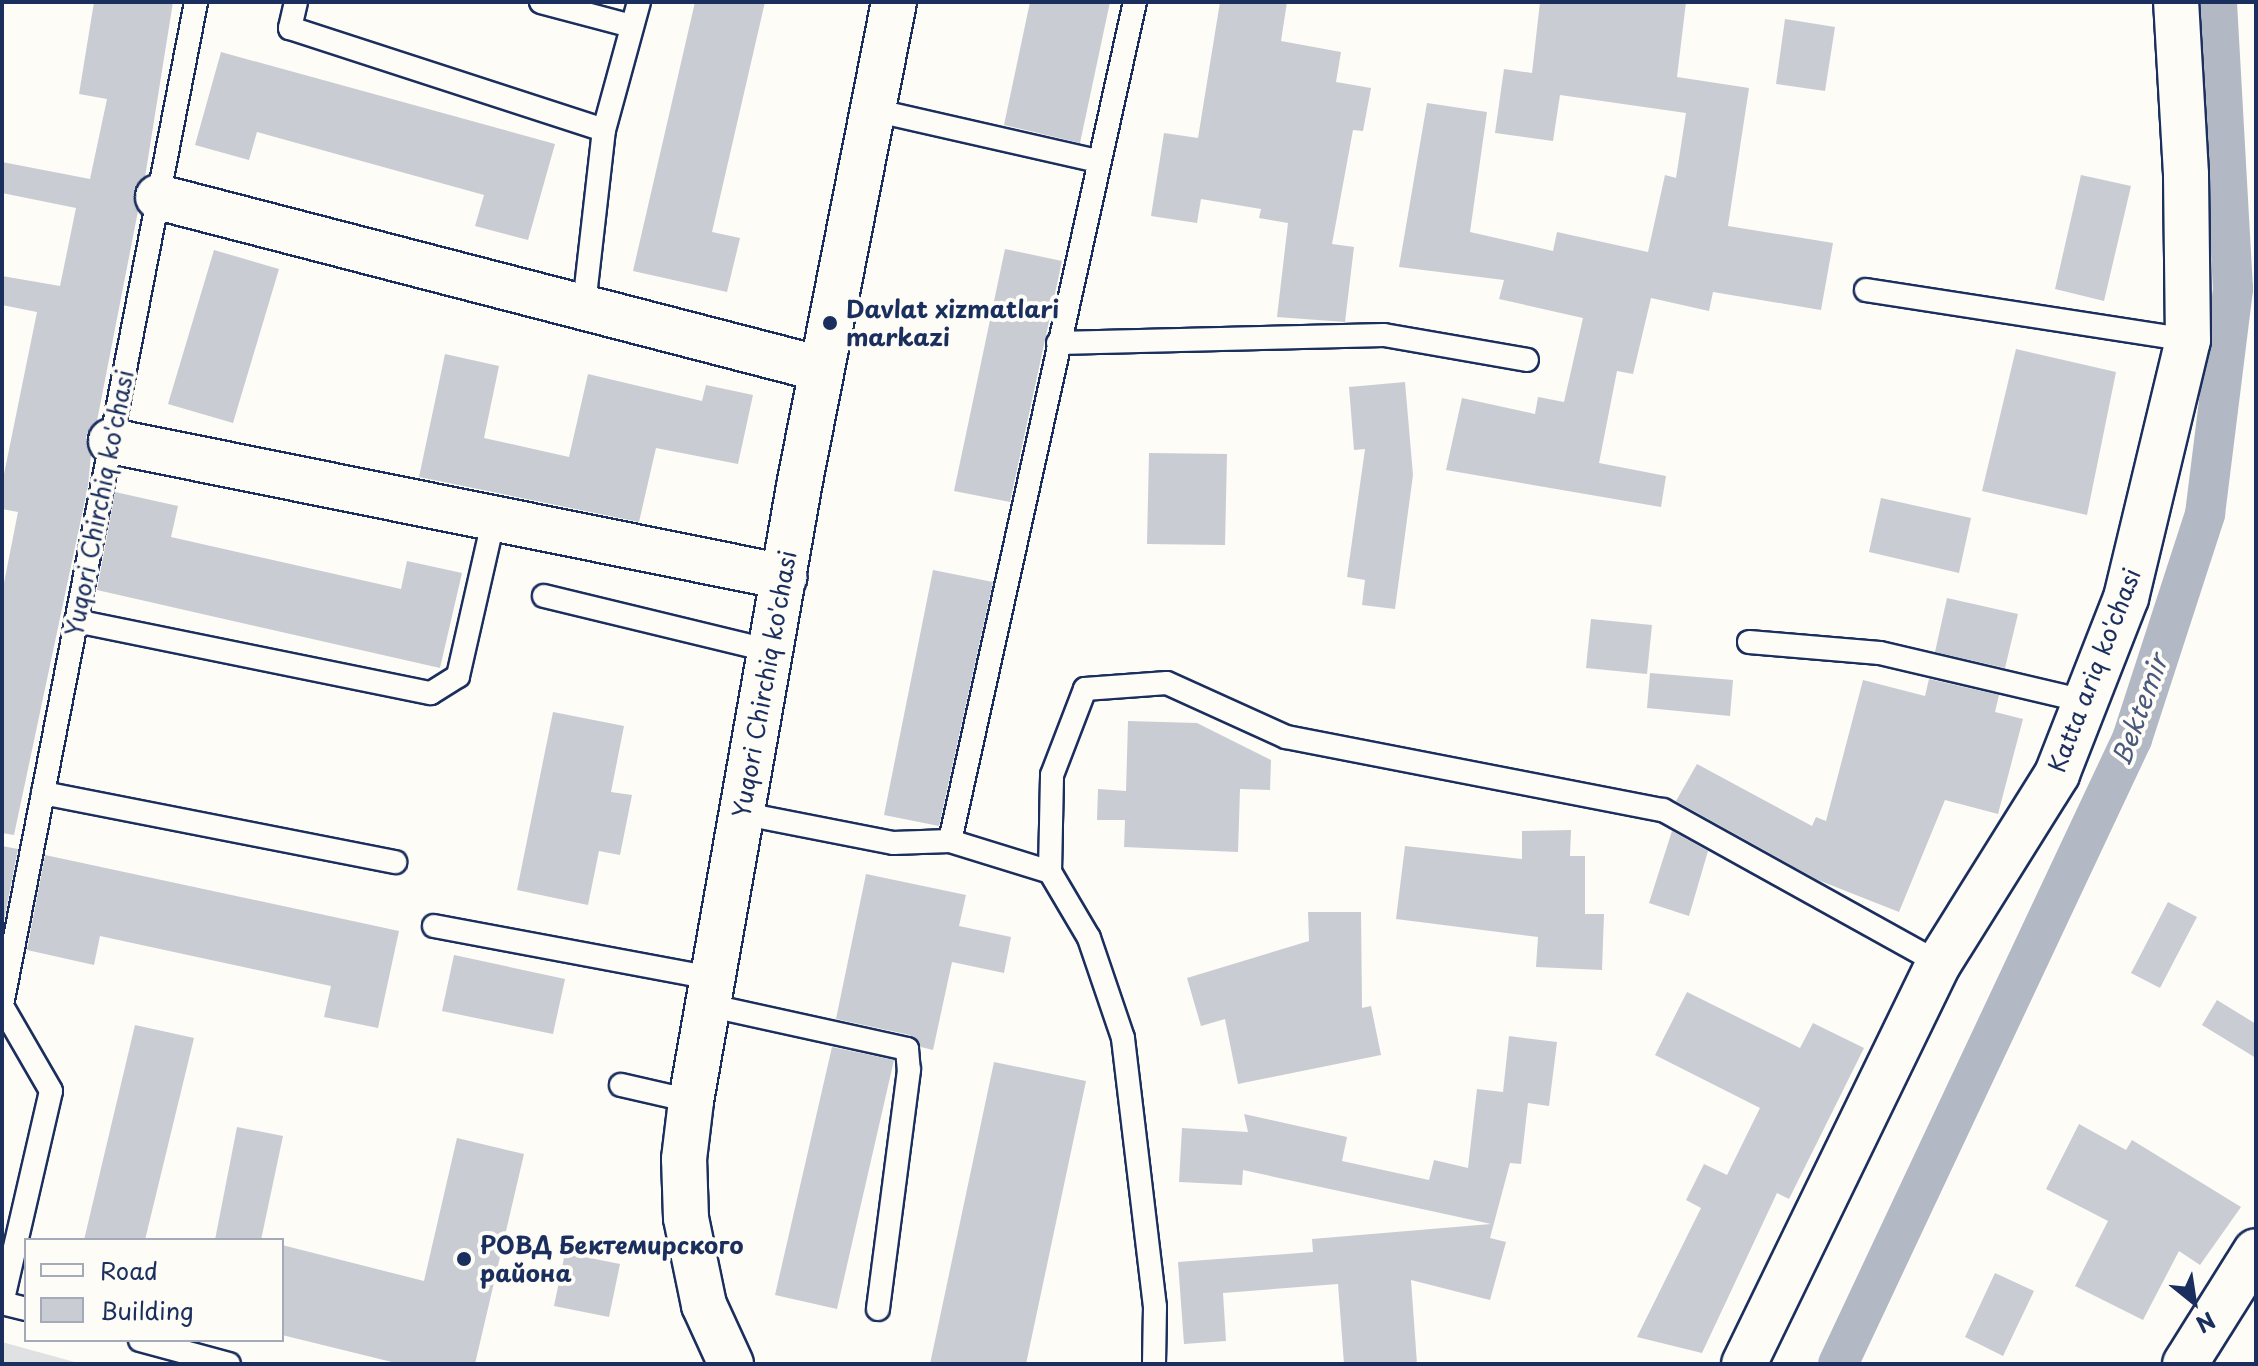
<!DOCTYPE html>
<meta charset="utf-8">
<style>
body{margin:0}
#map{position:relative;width:2258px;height:1366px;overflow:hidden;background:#fdfcf7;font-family:"Playpen Sans",sans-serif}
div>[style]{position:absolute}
.green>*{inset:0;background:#e0e1e3}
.canal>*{height:40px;margin:-20px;padding:0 20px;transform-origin:20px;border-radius:20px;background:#b3b8c5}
.building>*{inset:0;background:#c9ccd3}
.roads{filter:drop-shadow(2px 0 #1b2f5e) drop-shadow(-2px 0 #1b2f5e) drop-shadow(0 2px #1b2f5e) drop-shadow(0 -2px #1b2f5e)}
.service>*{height:22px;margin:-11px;padding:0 11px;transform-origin:11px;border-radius:11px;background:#fdfcf7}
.minor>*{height:44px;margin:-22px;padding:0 22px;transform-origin:22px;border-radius:22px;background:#fdfcf7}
.tertiary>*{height:44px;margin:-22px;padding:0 22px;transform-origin:22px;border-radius:22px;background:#fdfcf7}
.dots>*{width:22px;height:22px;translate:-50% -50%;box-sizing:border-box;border:4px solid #fdfcf7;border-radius:50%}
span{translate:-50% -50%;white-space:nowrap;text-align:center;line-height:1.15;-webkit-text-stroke:8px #fdfcf7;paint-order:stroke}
.poi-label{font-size:24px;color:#1b2f5e;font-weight:700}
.left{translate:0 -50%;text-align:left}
.street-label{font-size:24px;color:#1b2f5e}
.water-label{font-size:26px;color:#49587d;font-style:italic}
.frame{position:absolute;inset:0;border:4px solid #1b2f5e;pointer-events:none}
.legend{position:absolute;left:24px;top:1238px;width:260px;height:104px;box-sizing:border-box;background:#fdfcf7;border:2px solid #a3aaba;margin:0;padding:10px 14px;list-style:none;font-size:24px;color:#1b2f5e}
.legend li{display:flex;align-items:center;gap:16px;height:40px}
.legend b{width:40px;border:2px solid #a3aaba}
.north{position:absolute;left:2154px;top:1262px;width:80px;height:80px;-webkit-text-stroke:6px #fdfcf7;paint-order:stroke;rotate:150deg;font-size:22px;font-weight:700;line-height:32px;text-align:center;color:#1b2f5e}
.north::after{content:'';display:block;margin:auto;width:28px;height:36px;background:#1b2f5e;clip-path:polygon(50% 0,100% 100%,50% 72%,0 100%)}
</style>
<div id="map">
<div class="green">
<i style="clip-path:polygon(2px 1342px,82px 1364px,2px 1364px)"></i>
</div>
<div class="canal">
<i style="left:1838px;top:1364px;width:691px;rotate:-64.81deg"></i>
<i style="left:2132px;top:739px;width:237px;rotate:-72deg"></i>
<i style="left:2205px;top:514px;width:227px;rotate:-82.9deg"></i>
<i style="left:2233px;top:289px;width:287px;rotate:-93.2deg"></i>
</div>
<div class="building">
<i style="clip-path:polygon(94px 2px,173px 2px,145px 177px,134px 192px,138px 211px,97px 421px,86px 437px,91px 455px,88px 486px,14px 835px,2px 833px,2px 593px,18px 512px,2px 509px,2px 484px,37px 312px,2px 305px,2px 276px,60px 286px,76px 208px,2px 193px,2px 162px,90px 179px,107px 99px,79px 94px)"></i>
<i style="clip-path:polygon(695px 2px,765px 2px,712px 232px,740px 238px,727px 292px,633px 271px)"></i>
<i style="clip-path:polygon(1030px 2px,1110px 2px,1080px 143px,1004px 125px)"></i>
<i style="clip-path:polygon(1220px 2px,1287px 2px,1281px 41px,1341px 52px,1336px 82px,1371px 88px,1363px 131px,1353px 130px,1332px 244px,1354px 247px,1345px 322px,1277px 317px,1288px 223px,1259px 218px,1261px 209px,1201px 199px,1197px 223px,1151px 216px,1164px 133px,1198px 138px)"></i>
<i style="clip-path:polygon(1540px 2px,1686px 2px,1677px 77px,1749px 88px,1728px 226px,1833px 243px,1821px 310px,1713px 292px,1709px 311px,1651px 298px,1633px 374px,1617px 371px,1599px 463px,1666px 476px,1661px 507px,1446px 470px,1462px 398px,1535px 414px,1538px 397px,1564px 402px,1583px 318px,1499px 299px,1504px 280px,1399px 267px,1427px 103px,1487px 112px,1470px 232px,1553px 251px,1557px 232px,1648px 252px,1665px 175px,1676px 178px,1686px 113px,1560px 95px,1553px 141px,1495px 133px,1504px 69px,1532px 73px)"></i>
<i style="clip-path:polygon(1785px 19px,1835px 27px,1825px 91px,1776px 84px)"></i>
<i style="clip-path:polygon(221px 52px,555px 144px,528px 240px,475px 226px,484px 195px,257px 132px,249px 160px,195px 145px)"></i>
<i style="clip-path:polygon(2081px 175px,2131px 186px,2104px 301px,2055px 289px)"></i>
<i style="clip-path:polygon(1005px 249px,1062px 261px,1010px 502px,954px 491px)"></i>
<i style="clip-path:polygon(214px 250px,279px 269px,233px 423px,168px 404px)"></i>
<i style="clip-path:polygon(2016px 349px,2116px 372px,2087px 515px,1982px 491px)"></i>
<i style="clip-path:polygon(445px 354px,499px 366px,484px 438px,569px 457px,588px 374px,702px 401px,706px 385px,753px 395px,738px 464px,656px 448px,639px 522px,419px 477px)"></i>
<i style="clip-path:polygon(1405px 382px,1413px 475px,1395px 609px,1362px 605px,1365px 580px,1347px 577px,1365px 449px,1354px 450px,1349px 387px)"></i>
<i style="clip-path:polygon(1149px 453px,1227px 454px,1225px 545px,1147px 544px)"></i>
<i style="clip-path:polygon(115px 492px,178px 506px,171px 537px,401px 589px,407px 561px,462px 573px,440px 668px,97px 590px)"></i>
<i style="clip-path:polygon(1881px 498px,1971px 518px,1959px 573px,1869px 552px)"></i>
<i style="clip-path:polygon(933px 570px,993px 582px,939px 826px,884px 815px)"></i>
<i style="clip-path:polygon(1947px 598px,2018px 614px,2005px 668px,1935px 652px)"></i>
<i style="clip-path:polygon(1591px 619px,1652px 625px,1647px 674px,1586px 668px)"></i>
<i style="clip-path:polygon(1650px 673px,1733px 680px,1730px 716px,1647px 708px)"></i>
<i style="clip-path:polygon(1929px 679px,1999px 695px,1995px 712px,2023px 719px,1998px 814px,1945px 800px,1899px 912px,1818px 880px,1676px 801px,1697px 764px,1812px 826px,1816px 817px,1826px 821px,1863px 680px,1925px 696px)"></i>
<i style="clip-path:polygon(553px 712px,624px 726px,611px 792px,632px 795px,620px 855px,599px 851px,588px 905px,517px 890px)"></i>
<i style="clip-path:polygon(1128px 721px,1197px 723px,1271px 760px,1270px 790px,1240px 789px,1238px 852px,1124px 847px,1125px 820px,1097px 820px,1098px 789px,1126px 791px)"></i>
<i style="clip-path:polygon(1571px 830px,1570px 856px,1585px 856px,1585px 914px,1604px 914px,1602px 970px,1536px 967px,1538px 937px,1396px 919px,1405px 846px,1522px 859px,1522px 831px)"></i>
<i style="clip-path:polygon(1672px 831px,1708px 851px,1689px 916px,1649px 903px)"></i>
<i style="clip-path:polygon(2px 846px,18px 849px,2px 931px)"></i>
<i style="clip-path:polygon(45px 855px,399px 931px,378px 1028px,324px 1017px,331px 986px,100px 936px,94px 965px,27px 950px)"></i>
<i style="clip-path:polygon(866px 874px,966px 895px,959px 926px,1011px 937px,1004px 973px,952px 962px,933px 1050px,921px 1047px,910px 1035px,836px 1019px)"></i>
<i style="clip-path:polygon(2168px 902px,2197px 917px,2160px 988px,2131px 973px)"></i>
<i style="clip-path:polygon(1308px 912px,1361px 912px,1362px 1008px,1371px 1006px,1381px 1055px,1238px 1084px,1225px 1019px,1201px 1026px,1187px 978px,1309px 941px)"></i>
<i style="clip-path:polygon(454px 955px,565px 979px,553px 1034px,442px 1011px)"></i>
<i style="clip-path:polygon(1687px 992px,1800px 1048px,1813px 1023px,1864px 1048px,1789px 1199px,1777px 1193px,1702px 1353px,1637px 1337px,1701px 1208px,1686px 1200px,1704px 1164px,1727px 1175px,1760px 1108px,1655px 1055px)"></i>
<i style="clip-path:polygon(2217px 1000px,2256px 1024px,2256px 1058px,2202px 1025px)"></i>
<i style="clip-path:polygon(135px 1025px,194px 1038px,145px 1240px,84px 1240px)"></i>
<i style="clip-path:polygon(1509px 1036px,1557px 1042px,1549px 1106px,1528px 1103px,1521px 1164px,1510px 1163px,1490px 1238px,1506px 1242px,1490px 1300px,1411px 1280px,1417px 1364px,1344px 1364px,1338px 1284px,1223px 1293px,1226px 1341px,1184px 1344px,1178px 1262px,1313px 1252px,1312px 1239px,1491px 1224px,1243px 1170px,1242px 1185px,1179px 1182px,1182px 1128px,1248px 1132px,1244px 1114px,1347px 1137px,1342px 1161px,1429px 1180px,1434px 1160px,1468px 1168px,1477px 1089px,1503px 1092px)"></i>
<i style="clip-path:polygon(832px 1047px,894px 1060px,837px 1309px,775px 1295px)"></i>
<i style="clip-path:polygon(994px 1062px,1086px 1081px,1026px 1364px,930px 1364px)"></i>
<i style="clip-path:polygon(2079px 1124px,2126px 1150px,2132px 1140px,2241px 1207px,2200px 1265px,2179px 1251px,2143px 1320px,2075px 1286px,2108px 1221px,2046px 1189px)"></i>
<i style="clip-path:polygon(237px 1127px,283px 1136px,261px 1240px,215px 1240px)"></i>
<i style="clip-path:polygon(457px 1138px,524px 1154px,475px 1364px,400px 1364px,282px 1335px,282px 1245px,424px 1281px)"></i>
<i style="clip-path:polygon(565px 1253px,620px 1264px,609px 1317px,554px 1306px)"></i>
<i style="clip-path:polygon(1995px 1273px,2034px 1291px,2003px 1356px,1965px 1337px)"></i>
</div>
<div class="roads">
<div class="service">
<i style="left:296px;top:2px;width:27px;rotate:103deg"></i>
<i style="left:290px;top:28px;width:330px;rotate:18deg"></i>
<i style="left:541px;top:2px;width:93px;rotate:14.9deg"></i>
<i style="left:873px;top:110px;width:231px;rotate:12.8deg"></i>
<i style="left:1866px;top:290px;width:326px;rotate:8.8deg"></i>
<i style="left:584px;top:305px;width:176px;rotate:-83.5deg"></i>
<i style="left:604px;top:130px;width:133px;rotate:-74.7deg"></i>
<i style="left:1058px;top:343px;width:326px;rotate:-1.4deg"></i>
<i style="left:1384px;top:335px;width:145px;rotate:9.9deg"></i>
<i style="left:544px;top:596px;width:234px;rotate:13.6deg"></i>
<i style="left:76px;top:621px;width:362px;rotate:11.5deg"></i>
<i style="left:431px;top:693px;width:32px;rotate:-32deg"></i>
<i style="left:458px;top:676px;width:162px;rotate:-77.2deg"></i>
<i style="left:1749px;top:642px;width:131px;rotate:4.8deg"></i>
<i style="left:1880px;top:653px;width:211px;rotate:13.2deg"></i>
<i style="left:43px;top:793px;width:359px;rotate:11.1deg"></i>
<i style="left:740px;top:813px;width:156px;rotate:11.1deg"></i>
<i style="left:893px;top:843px;width:57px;rotate:-2deg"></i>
<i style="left:950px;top:841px;width:105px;rotate:17.2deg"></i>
<i style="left:950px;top:841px;width:859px;rotate:-77.57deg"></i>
<i style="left:434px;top:926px;width:283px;rotate:10.6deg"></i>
<i style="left:2px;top:1005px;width:1022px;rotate:-79.05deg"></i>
<i style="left:707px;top:1005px;width:205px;rotate:12.4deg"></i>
<i style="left:907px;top:1049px;width:21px;rotate:85deg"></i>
<i style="left:909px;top:1070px;width:241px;rotate:97.4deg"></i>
<i style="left:2px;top:1006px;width:98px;rotate:60deg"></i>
<i style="left:51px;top:1091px;width:218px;rotate:103deg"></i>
<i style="left:621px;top:1085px;width:72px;rotate:12.9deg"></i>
<i style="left:2px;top:1303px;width:25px;rotate:14deg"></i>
<i style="left:140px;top:1340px;width:92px;rotate:15.1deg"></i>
<i style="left:1154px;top:1364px;width:57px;rotate:-89deg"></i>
<i style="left:1155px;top:1307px;width:271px;rotate:-96.8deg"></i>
<i style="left:1123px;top:1038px;width:106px;rotate:-108.8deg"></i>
<i style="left:1089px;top:938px;width:77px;rotate:-120.6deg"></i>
<i style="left:1050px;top:872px;width:97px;rotate:-88.8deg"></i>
<i style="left:1052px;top:775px;width:92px;rotate:-69deg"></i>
<i style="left:1085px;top:689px;width:82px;rotate:-4.2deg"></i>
<i style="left:1167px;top:683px;width:131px;rotate:24.4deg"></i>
<i style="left:1286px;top:737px;width:384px;rotate:11deg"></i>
<i style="left:1663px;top:810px;width:316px;rotate:29deg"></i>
</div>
<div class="minor">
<i style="left:158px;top:197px;width:685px;rotate:14.54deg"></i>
<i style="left:111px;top:441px;width:687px;rotate:11.42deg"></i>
<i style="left:1744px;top:1364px;width:446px;rotate:-64.1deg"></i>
<i style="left:1939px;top:963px;width:223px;rotate:-58deg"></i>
<i style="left:2057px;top:774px;width:189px;rotate:-68.6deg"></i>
<i style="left:2126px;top:598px;width:265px;rotate:-76.5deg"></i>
<i style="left:2188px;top:340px;width:166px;rotate:-90.7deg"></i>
<i style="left:2186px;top:174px;width:172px;rotate:-93.3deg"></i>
<i style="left:2185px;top:1364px;width:133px;rotate:-57.9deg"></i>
</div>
<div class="tertiary">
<i style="left:731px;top:1364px;width:65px;rotate:-114.6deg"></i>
<i style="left:704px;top:1305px;width:89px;rotate:-101.7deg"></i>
<i style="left:686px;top:1218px;width:59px;rotate:-91.9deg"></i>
<i style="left:684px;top:1159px;width:58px;rotate:-83.1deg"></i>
<i style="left:691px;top:1101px;width:630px;rotate:-80.03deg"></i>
<i style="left:800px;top:481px;width:488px;rotate:-78.9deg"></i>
</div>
</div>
<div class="dots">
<i style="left:830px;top:323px;background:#1b2f5e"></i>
<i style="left:464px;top:1259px;background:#1b2f5e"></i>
</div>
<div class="poi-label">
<span class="left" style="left:846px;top:323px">Davlat xizmatlari<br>markazi</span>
<span class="left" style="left:480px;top:1259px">РОВД Бектемирского<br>района</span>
</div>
<div class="street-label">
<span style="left:99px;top:503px;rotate:-79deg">Yuqori Chirchiq ko'chasi</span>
<span style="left:2094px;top:670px;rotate:-69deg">Katta ariq ko'chasi</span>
<span style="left:764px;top:684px;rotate:-80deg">Yuqori Chirchiq ko'chasi</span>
</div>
<div class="water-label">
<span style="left:2139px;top:710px;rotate:-70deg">Bektemir</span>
</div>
<div class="frame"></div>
<ul class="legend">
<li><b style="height:10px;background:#fdfcf7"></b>Road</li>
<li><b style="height:22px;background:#c9ccd3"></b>Building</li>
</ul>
<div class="north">N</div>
</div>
